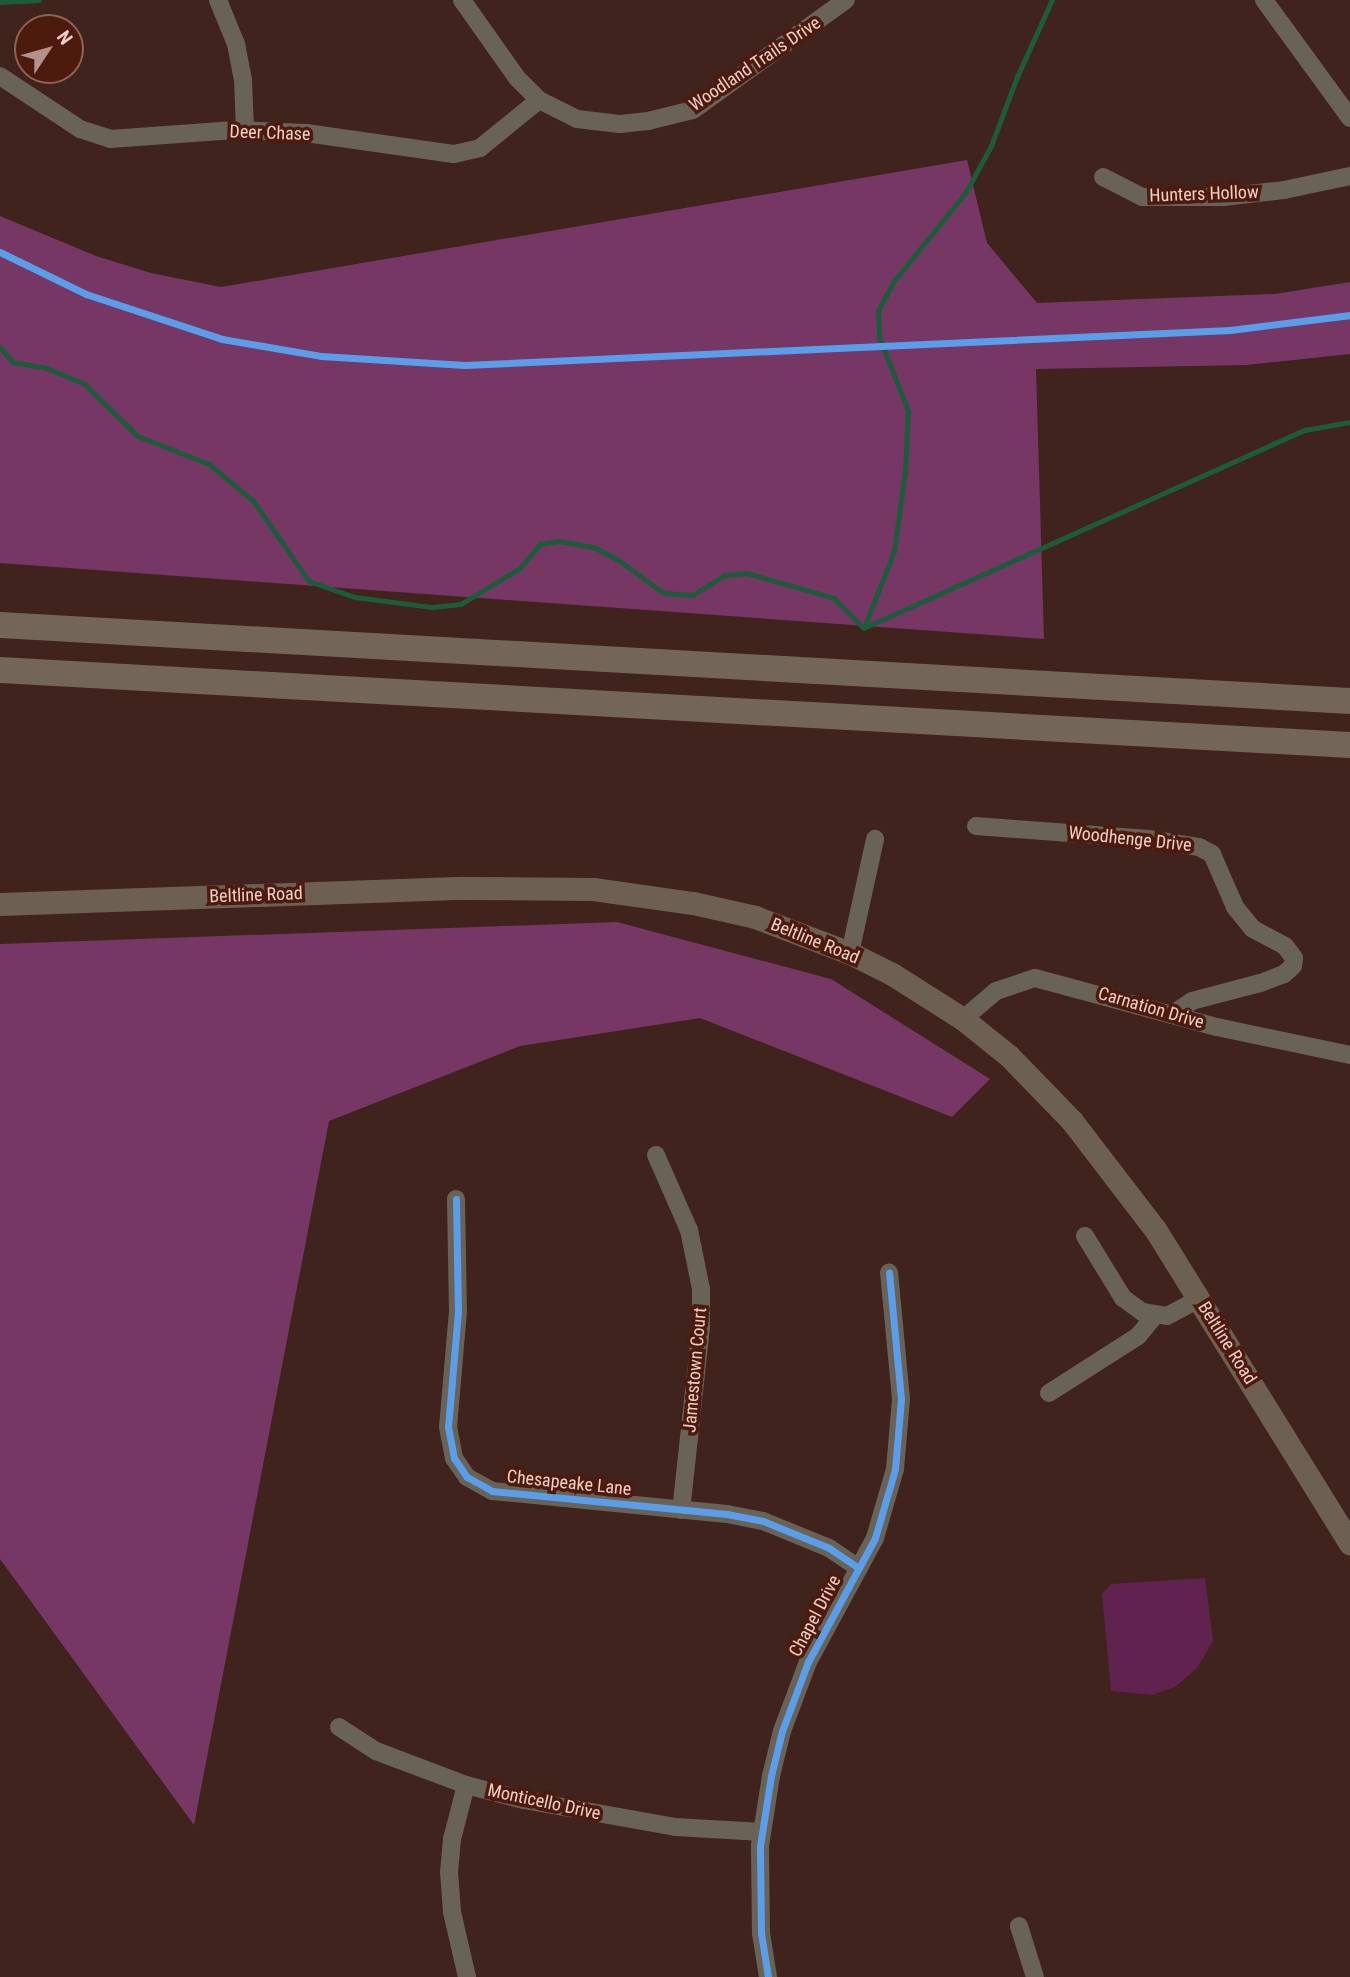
<!DOCTYPE html>
<style>
body{margin:0}
#map{position:relative;width:1350px;height:1977px;overflow:hidden;background:#3f231c;font-family:"Roboto Condensed",sans-serif}
div>[style]{position:absolute}
.green>*{inset:0;background:#602350}
.forest>*{inset:0;background:#763765}
.stream>*{height:4.5px;margin:-2.25px;padding:0 2.25px;transform-origin:2.25px;border-radius:2.25px;background:#1d5c3a}
.minor>*{height:18px;margin:-9px;padding:0 9px;transform-origin:9px;border-radius:9px;background:#696256}
.major>*{height:23px;margin:-11.5px;padding:0 11.5px;transform-origin:11.5px;border-radius:11.5px;background:#6d5f52}
.highway>*{height:26px;margin:-13px;padding:0 13px;transform-origin:13px;border-radius:13px;background:#736557}
.cycleway>*{height:7px;margin:-3.5px;padding:0 3.5px;transform-origin:3.5px;border-radius:3.5px;background:#5a9eea}
span{translate:-50% -50%;white-space:nowrap;text-align:center;line-height:1.15;-webkit-text-stroke:7px #4d1b0e;paint-order:stroke}
.street-label{font-size:18px;color:#f0cec5}
.north{position:absolute;left:14px;top:14px;width:70px;height:70px;box-sizing:border-box;background:#4d1b0e;border:2px solid #8e6357;border-radius:50%;rotate:54deg;font-size:19px;font-weight:700;line-height:28px;text-align:center;color:#f0cec5}
.north::after{content:'';display:block;margin:auto;width:24px;height:32px;background:#b2928a;clip-path:polygon(50% 0,100% 100%,50% 72%,0 100%)}
</style>
<div id="map">
<div class="green">
<i style="clip-path:polygon(1205px 1578px,1213px 1641px,1197px 1668px,1175px 1687px,1152px 1695px,1111px 1691px,1102px 1594px,1111px 1584px)"></i>
</div>
<div class="forest">
<i style="clip-path:polygon(967px 160px,987px 243px,1037px 303px,1275px 294px,1350px 282px,1350px 354px,1246px 365px,1036px 369px,1044px 639px,0 563px,0 216px,96px 256px,151px 273px,221px 287px)"></i>
<i style="clip-path:polygon(617px 922px,831px 979px,990px 1079px,952px 1117px,700px 1018px,520px 1046px,329px 1121px,194px 1825px,0 1559px,0 944px)"></i>
</div>
<div class="stream">
<i style="left:0;top:2px;width:39px;rotate:-3deg"></i>
<i style="left:0;top:347px;width:20px;rotate:49deg"></i>
<i style="left:13px;top:362px;width:35px;rotate:10deg"></i>
<i style="left:47px;top:368px;width:41px;rotate:22.8deg"></i>
<i style="left:85px;top:384px;width:74px;rotate:44.5deg"></i>
<i style="left:138px;top:436px;width:76px;rotate:21.5deg"></i>
<i style="left:209px;top:464px;width:57px;rotate:39.3deg"></i>
<i style="left:253px;top:500px;width:98px;rotate:55.3deg"></i>
<i style="left:309px;top:581px;width:49px;rotate:19.2deg"></i>
<i style="left:355px;top:597px;width:78px;rotate:7.4deg"></i>
<i style="left:432px;top:607px;width:29px;rotate:-6deg"></i>
<i style="left:461px;top:604px;width:69px;rotate:-31.4deg"></i>
<i style="left:520px;top:568px;width:31px;rotate:-50deg"></i>
<i style="left:540px;top:544px;width:19px;rotate:-9deg"></i>
<i style="left:559px;top:541px;width:36px;rotate:10deg"></i>
<i style="left:594px;top:547px;width:30px;rotate:28deg"></i>
<i style="left:620px;top:561px;width:54px;rotate:36deg"></i>
<i style="left:664px;top:593px;width:29px;rotate:4deg"></i>
<i style="left:693px;top:595px;width:38px;rotate:-32deg"></i>
<i style="left:725px;top:575px;width:22px;rotate:-5deg"></i>
<i style="left:747px;top:573px;width:91px;rotate:16deg"></i>
<i style="left:834px;top:598px;width:42px;rotate:45deg"></i>
<i style="left:866px;top:627px;width:481px;rotate:-24.2deg"></i>
<i style="left:1305px;top:430px;width:46px;rotate:-10.1deg"></i>
<i style="left:864px;top:628px;width:83px;rotate:-68.7deg"></i>
<i style="left:894px;top:551px;width:80px;rotate:-82.1deg"></i>
<i style="left:905px;top:472px;width:61px;rotate:-87.2deg"></i>
<i style="left:908px;top:411px;width:79px;rotate:-111.4deg"></i>
<i style="left:879px;top:337px;width:26px;rotate:-92deg"></i>
<i style="left:878px;top:311px;width:34px;rotate:-62deg"></i>
<i style="left:894px;top:281px;width:114px;rotate:-51deg"></i>
<i style="left:966px;top:192px;width:52px;rotate:-61.5deg"></i>
<i style="left:991px;top:146px;width:74px;rotate:-69.4deg"></i>
<i style="left:1017px;top:77px;width:85px;rotate:-65.6deg"></i>
</div>
<div class="minor">
<i style="left:218px;top:0;width:48px;rotate:67.8deg"></i>
<i style="left:236px;top:44px;width:37px;rotate:79deg"></i>
<i style="left:243px;top:80px;width:50px;rotate:87.7deg"></i>
<i style="left:462px;top:0;width:95px;rotate:54.8deg"></i>
<i style="left:517px;top:78px;width:31px;rotate:45deg"></i>
<i style="left:539px;top:100px;width:42px;rotate:26.6deg"></i>
<i style="left:577px;top:119px;width:43px;rotate:6.6deg"></i>
<i style="left:620px;top:124px;width:28px;rotate:-6deg"></i>
<i style="left:648px;top:121px;width:46px;rotate:-13.7deg"></i>
<i style="left:693px;top:110px;width:188px;rotate:-35.7deg"></i>
<i style="left:1264px;top:0;width:146px;rotate:53.9deg"></i>
<i style="left:0;top:76px;width:96px;rotate:33.5deg"></i>
<i style="left:80px;top:129px;width:32px;rotate:18deg"></i>
<i style="left:110px;top:139px;width:125px;rotate:-4.1deg"></i>
<i style="left:235px;top:130px;width:71px;rotate:2.4deg"></i>
<i style="left:306px;top:133px;width:149px;rotate:8.1deg"></i>
<i style="left:454px;top:154px;width:27px;rotate:-13deg"></i>
<i style="left:480px;top:148px;width:76px;rotate:-39.1deg"></i>
<i style="left:1103px;top:177px;width:44px;rotate:27.1deg"></i>
<i style="left:1142px;top:197px;width:81px"></i>
<i style="left:1223px;top:197px;width:61px;rotate:-6.5deg"></i>
<i style="left:1284px;top:190px;width:67px;rotate:-12deg"></i>
<i style="left:976px;top:826px;width:173px;rotate:4.3deg"></i>
<i style="left:1149px;top:839px;width:51px;rotate:9.1deg"></i>
<i style="left:1199px;top:847px;width:15px;rotate:28deg"></i>
<i style="left:1212px;top:854px;width:58px;rotate:66.5deg"></i>
<i style="left:1235px;top:907px;width:28px;rotate:51deg"></i>
<i style="left:1253px;top:929px;width:36px;rotate:28deg"></i>
<i style="left:1285px;top:946px;width:15px;rotate:53deg"></i>
<i style="left:1294px;top:958px;width:8px;rotate:97deg"></i>
<i style="left:1293px;top:966px;width:12px;rotate:138deg"></i>
<i style="left:1284px;top:974px;width:26px;rotate:159deg"></i>
<i style="left:1260px;top:983px;width:70px;rotate:165.2deg"></i>
<i style="left:1192px;top:1001px;width:25px;rotate:146deg"></i>
<i style="left:850px;top:953px;width:117px;rotate:-77.6deg"></i>
<i style="left:963px;top:1019px;width:43px;rotate:-40.3deg"></i>
<i style="left:996px;top:991px;width:41px;rotate:-18.4deg"></i>
<i style="left:1035px;top:978px;width:188px;rotate:15.1deg"></i>
<i style="left:1217px;top:1027px;width:136px;rotate:11.9deg"></i>
<i style="left:656px;top:1155px;width:82px;rotate:66.3deg"></i>
<i style="left:689px;top:1230px;width:60px;rotate:78.5deg"></i>
<i style="left:701px;top:1289px;width:38px;rotate:90deg"></i>
<i style="left:701px;top:1327px;width:184px;rotate:96.2deg"></i>
<i style="left:456px;top:1199px;width:112px;rotate:89deg"></i>
<i style="left:458px;top:1311px;width:116px;rotate:94.9deg"></i>
<i style="left:448px;top:1427px;width:32px;rotate:79deg"></i>
<i style="left:454px;top:1458px;width:23px;rotate:56deg"></i>
<i style="left:467px;top:1477px;width:29px;rotate:29deg"></i>
<i style="left:492px;top:1491px;width:236px;rotate:5.6deg"></i>
<i style="left:727px;top:1514px;width:37px;rotate:11deg"></i>
<i style="left:763px;top:1521px;width:71px;rotate:22.2deg"></i>
<i style="left:829px;top:1548px;width:36px;rotate:34deg"></i>
<i style="left:1085px;top:1236px;width:73px;rotate:58.5deg"></i>
<i style="left:1123px;top:1298px;width:24px;rotate:36deg"></i>
<i style="left:1142px;top:1312px;width:25px;rotate:9deg"></i>
<i style="left:1167px;top:1316px;width:36px;rotate:-28deg"></i>
<i style="left:1049px;top:1393px;width:106px;rotate:-32.6deg"></i>
<i style="left:1138px;top:1336px;width:26px;rotate:-50deg"></i>
<i style="left:339px;top:1727px;width:44px;rotate:33deg"></i>
<i style="left:376px;top:1751px;width:96px;rotate:20.7deg"></i>
<i style="left:466px;top:1785px;width:60px;rotate:14.5deg"></i>
<i style="left:524px;top:1800px;width:154px;rotate:10.1deg"></i>
<i style="left:676px;top:1827px;width:86px;rotate:3.3deg"></i>
<i style="left:466px;top:1785px;width:56px;rotate:104.5deg"></i>
<i style="left:452px;top:1839px;width:33px;rotate:95deg"></i>
<i style="left:449px;top:1872px;width:40px;rotate:85.7deg"></i>
<i style="left:452px;top:1912px;width:67px;rotate:77deg"></i>
<i style="left:1019px;top:1926px;width:53px;rotate:72.6deg"></i>
<i style="left:768px;top:1977px;width:45px;rotate:-99deg"></i>
<i style="left:761px;top:1933px;width:87px;rotate:-90.7deg"></i>
<i style="left:760px;top:1846px;width:71px;rotate:-81.1deg"></i>
<i style="left:771px;top:1776px;width:46px;rotate:-76.3deg"></i>
<i style="left:782px;top:1731px;width:74px;rotate:-69.4deg"></i>
<i style="left:808px;top:1662px;width:141px;rotate:-61.6deg"></i>
<i style="left:875px;top:1538px;width:72px;rotate:-73.8deg"></i>
<i style="left:895px;top:1469px;width:70px;rotate:-85.1deg"></i>
<i style="left:901px;top:1399px;width:127px;rotate:-95.4deg"></i>
</div>
<div class="major">
<i style="left:0;top:904px;width:463px;rotate:-2deg"></i>
<i style="left:463px;top:888px;width:130px;rotate:0.4deg"></i>
<i style="left:593px;top:889px;width:101px;rotate:8deg"></i>
<i style="left:693px;top:903px;width:64px;rotate:12.7deg"></i>
<i style="left:755px;top:917px;width:102px;rotate:20.8deg"></i>
<i style="left:850px;top:953px;width:47px;rotate:26.6deg"></i>
<i style="left:892px;top:974px;width:84px;rotate:32.4deg"></i>
<i style="left:963px;top:1019px;width:59px;rotate:38.8deg"></i>
<i style="left:1009px;top:1056px;width:91px;rotate:45.9deg"></i>
<i style="left:1072px;top:1121px;width:136px;rotate:52.5deg"></i>
<i style="left:1155px;top:1229px;width:370px;rotate:58.2deg"></i>
</div>
<div class="highway">
<i style="left:0;top:625px;width:1352px;rotate:3.22deg"></i>
<i style="left:0;top:670px;width:1352px;rotate:3.18deg"></i>
</div>
<div class="cycleway">
<i style="left:0;top:252px;width:96px;rotate:26deg"></i>
<i style="left:86px;top:294px;width:143px;rotate:18.3deg"></i>
<i style="left:222px;top:339px;width:100px;rotate:9.7deg"></i>
<i style="left:321px;top:356px;width:144px;rotate:3.6deg"></i>
<i style="left:465px;top:365px;width:766px;rotate:-2.62deg"></i>
<i style="left:1230px;top:330px;width:121px;rotate:-7.1deg"></i>
<i style="left:456px;top:1199px;width:112px;rotate:89deg"></i>
<i style="left:458px;top:1311px;width:116px;rotate:94.9deg"></i>
<i style="left:448px;top:1427px;width:32px;rotate:79deg"></i>
<i style="left:454px;top:1458px;width:23px;rotate:56deg"></i>
<i style="left:467px;top:1477px;width:29px;rotate:29deg"></i>
<i style="left:492px;top:1491px;width:236px;rotate:5.6deg"></i>
<i style="left:727px;top:1514px;width:37px;rotate:11deg"></i>
<i style="left:763px;top:1521px;width:71px;rotate:22.2deg"></i>
<i style="left:829px;top:1548px;width:36px;rotate:34deg"></i>
<i style="left:768px;top:1977px;width:45px;rotate:-99deg"></i>
<i style="left:761px;top:1933px;width:87px;rotate:-90.7deg"></i>
<i style="left:760px;top:1846px;width:71px;rotate:-81.1deg"></i>
<i style="left:771px;top:1776px;width:46px;rotate:-76.3deg"></i>
<i style="left:782px;top:1731px;width:74px;rotate:-69.4deg"></i>
<i style="left:808px;top:1662px;width:141px;rotate:-61.6deg"></i>
<i style="left:875px;top:1538px;width:72px;rotate:-73.8deg"></i>
<i style="left:895px;top:1469px;width:70px;rotate:-85.1deg"></i>
<i style="left:901px;top:1399px;width:127px;rotate:-95.4deg"></i>
</div>
<div class="street-label">
<span style="left:755px;top:64px;rotate:-34deg">Woodland Trails Drive</span>
<span style="left:270px;top:133px;rotate:2deg">Deer Chase</span>
<span style="left:1204px;top:194px;rotate:-2deg">Hunters Hollow</span>
<span style="left:1130px;top:839px;rotate:6deg">Woodhenge Drive</span>
<span style="left:256px;top:895px;rotate:-2deg">Beltline Road</span>
<span style="left:815px;top:941px;rotate:22deg">Beltline Road</span>
<span style="left:1151px;top:1008px;rotate:16deg">Carnation Drive</span>
<span style="left:1227px;top:1343px;rotate:58deg">Beltline Road</span>
<span style="left:695px;top:1370px;rotate:-85deg">Jamestown Court</span>
<span style="left:569px;top:1483px;rotate:6deg">Chesapeake Lane</span>
<span style="left:815px;top:1616px;rotate:-62deg">Chapel Drive</span>
<span style="left:544px;top:1802px;rotate:12deg">Monticello Drive</span>
</div>
<div class="north">N</div>
</div>
